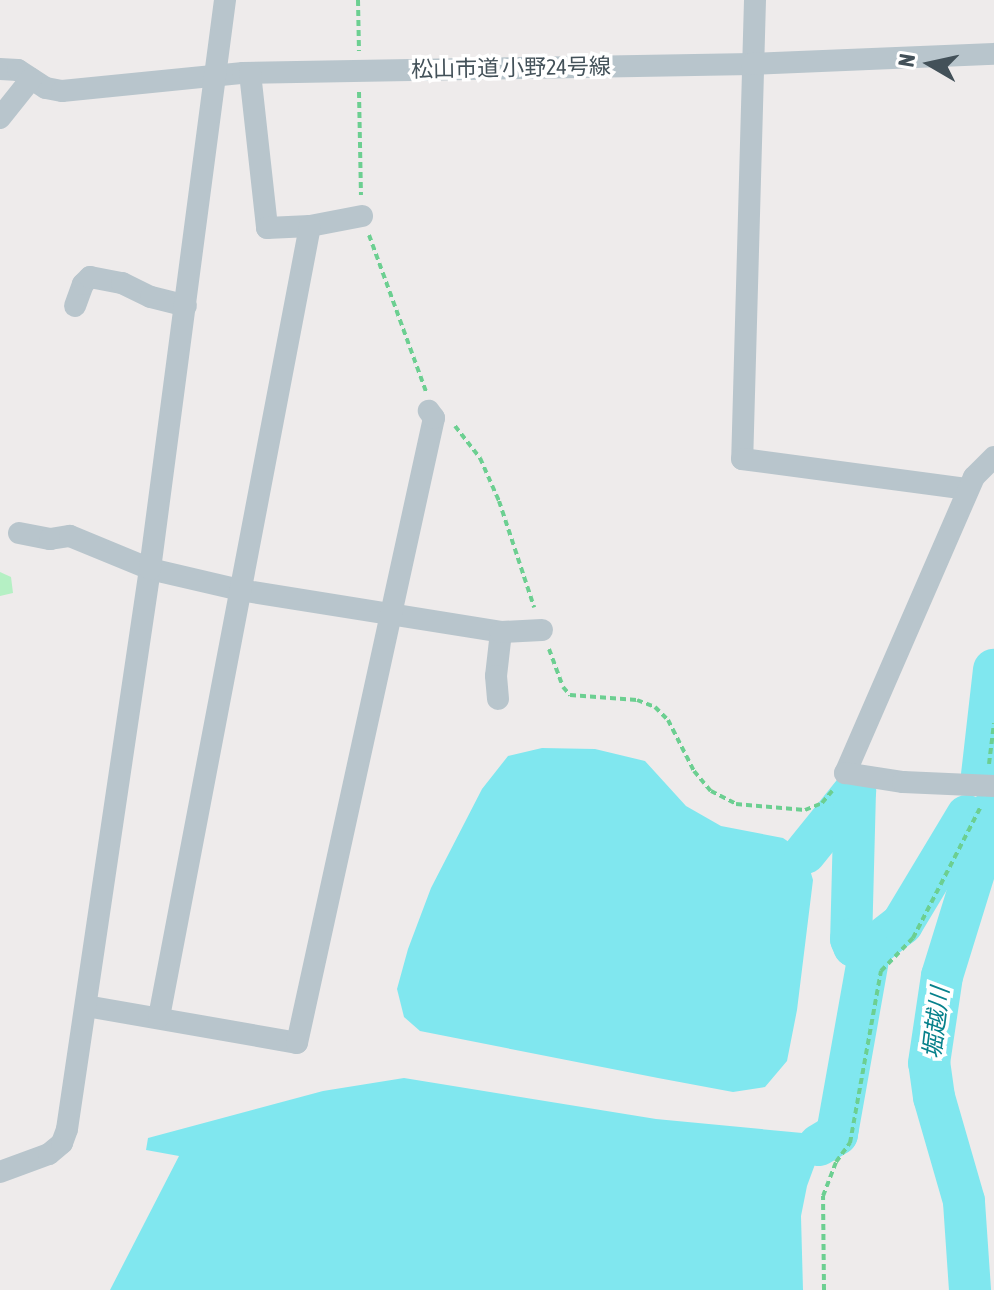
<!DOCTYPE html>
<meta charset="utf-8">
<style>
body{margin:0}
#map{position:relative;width:994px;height:1290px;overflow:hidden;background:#eeebeb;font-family:"Asap Condensed","Noto Sans JP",sans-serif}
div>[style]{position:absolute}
.green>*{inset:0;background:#b5f0c4}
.water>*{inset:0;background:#80e7ef}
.river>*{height:42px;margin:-21px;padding:0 21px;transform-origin:21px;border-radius:21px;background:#80e7ef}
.path>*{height:4px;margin-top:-2px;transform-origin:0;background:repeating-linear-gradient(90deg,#6ccf91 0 6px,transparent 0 10px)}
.minor>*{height:22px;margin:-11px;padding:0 11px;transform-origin:11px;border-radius:11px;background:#b8c5cc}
span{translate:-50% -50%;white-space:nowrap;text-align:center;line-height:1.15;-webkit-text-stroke:7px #fff;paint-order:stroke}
.street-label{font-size:22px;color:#435159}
.water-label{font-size:24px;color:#07818b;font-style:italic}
.north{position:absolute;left:890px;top:24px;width:80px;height:80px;-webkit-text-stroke:6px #fff;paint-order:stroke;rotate:279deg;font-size:22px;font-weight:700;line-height:32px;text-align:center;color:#435159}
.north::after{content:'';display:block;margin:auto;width:28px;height:36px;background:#435159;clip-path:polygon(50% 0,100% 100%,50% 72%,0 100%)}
</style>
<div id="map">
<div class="green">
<i style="clip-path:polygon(0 572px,11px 577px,13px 593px,0 596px)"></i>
</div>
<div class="water">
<i style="clip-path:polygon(542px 748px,595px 749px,645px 761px,686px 806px,721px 826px,783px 838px,805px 853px,813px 880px,797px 1010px,787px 1061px,765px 1087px,733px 1092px,658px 1078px,420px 1031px,404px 1017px,397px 989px,408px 949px,431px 888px,482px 789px,508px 756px)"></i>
<i style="clip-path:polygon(404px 1078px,656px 1119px,813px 1134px,821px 1148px,807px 1186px,801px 1216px,803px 1290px,110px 1290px,179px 1156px,146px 1150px,148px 1138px,323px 1091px)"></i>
</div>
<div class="river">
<i style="left:982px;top:775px;width:106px;rotate:-83.5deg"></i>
<i style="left:805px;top:853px;width:80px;rotate:-51.1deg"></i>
<i style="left:855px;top:791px;width:148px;rotate:91.5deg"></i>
<i style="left:851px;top:939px;width:8px;rotate:67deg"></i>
<i style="left:854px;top:946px;width:16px;rotate:11deg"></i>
<i style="left:819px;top:1145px;width:21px;rotate:-31deg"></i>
<i style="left:837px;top:1134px;width:6px;rotate:-81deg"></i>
<i style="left:838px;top:1128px;width:182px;rotate:-79.9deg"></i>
<i style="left:870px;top:949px;width:41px;rotate:-38deg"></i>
<i style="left:902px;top:924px;width:126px;rotate:-59deg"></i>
<i style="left:970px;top:1290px;width:89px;rotate:-93.9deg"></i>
<i style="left:964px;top:1201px;width:108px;rotate:-106.1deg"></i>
<i style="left:934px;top:1097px;width:34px;rotate:-98deg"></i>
<i style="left:929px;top:1063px;width:88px;rotate:-81.5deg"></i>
<i style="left:942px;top:976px;width:176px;rotate:-72.8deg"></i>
</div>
<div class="path">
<i style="left:358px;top:0;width:51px;rotate:88.9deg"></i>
<i style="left:359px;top:92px;width:103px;rotate:88.9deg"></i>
<i style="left:369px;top:235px;width:167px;rotate:70deg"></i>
<i style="left:455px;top:426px;width:41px;rotate:52deg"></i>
<i style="left:480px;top:458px;width:47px;rotate:66.2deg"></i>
<i style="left:499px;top:501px;width:112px;rotate:71.7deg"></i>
<i style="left:549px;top:649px;width:40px;rotate:69.8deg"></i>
<i style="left:563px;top:687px;width:11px;rotate:49deg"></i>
<i style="left:570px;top:695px;width:67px;rotate:4.3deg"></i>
<i style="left:637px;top:700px;width:19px;rotate:21deg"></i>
<i style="left:655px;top:707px;width:18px;rotate:45deg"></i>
<i style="left:668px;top:720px;width:57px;rotate:63deg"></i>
<i style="left:694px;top:771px;width:26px;rotate:50deg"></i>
<i style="left:711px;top:791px;width:28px;rotate:27deg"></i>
<i style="left:736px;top:804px;width:69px;rotate:5deg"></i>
<i style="left:805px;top:810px;width:18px;rotate:-22deg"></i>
<i style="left:822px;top:803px;width:16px;rotate:-50deg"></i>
<i style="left:989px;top:764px;width:41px;rotate:-83deg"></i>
<i style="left:824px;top:1290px;width:94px;rotate:-90.6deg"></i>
<i style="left:823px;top:1196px;width:36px;rotate:-69deg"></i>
<i style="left:836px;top:1162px;width:24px;rotate:-54deg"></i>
<i style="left:850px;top:1143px;width:175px;rotate:-79.8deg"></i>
<i style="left:881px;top:971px;width:46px;rotate:-45.9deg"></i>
<i style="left:913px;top:938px;width:146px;rotate:-62.7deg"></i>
</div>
<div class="minor">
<i style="left:755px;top:0;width:459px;rotate:91.6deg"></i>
<i style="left:742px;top:459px;width:228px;rotate:7.6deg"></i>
<i style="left:0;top:69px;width:18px;rotate:3deg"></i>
<i style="left:18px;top:70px;width:33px;rotate:33deg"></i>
<i style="left:46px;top:88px;width:16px;rotate:11deg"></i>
<i style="left:62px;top:91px;width:182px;rotate:-5.7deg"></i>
<i style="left:243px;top:73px;width:509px;rotate:-1.01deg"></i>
<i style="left:752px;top:64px;width:242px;rotate:-2.4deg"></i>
<i style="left:250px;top:73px;width:156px;rotate:83.7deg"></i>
<i style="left:267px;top:228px;width:43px;rotate:-2.7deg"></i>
<i style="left:310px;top:226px;width:53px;rotate:-10.9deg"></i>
<i style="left:0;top:118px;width:50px;rotate:-51.5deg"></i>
<i style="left:75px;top:306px;width:23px;rotate:-70deg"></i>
<i style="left:83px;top:284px;width:10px;rotate:-45deg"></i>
<i style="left:90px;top:277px;width:33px;rotate:11deg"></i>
<i style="left:122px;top:283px;width:32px;rotate:26deg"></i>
<i style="left:151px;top:297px;width:36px;rotate:14deg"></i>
<i style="left:994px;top:457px;width:28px;rotate:135deg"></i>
<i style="left:974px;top:477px;width:323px;rotate:113.5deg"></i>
<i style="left:845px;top:773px;width:59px;rotate:8.8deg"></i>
<i style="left:903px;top:782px;width:91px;rotate:2.5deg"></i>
<i style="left:19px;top:533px;width:32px;rotate:11deg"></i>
<i style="left:50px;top:539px;width:20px;rotate:-9deg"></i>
<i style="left:70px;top:536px;width:87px;rotate:22.4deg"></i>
<i style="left:150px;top:569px;width:92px;rotate:13.1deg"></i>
<i style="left:240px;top:590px;width:264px;rotate:9.1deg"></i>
<i style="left:501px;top:632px;width:44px;rotate:96.5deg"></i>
<i style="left:496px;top:676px;width:23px;rotate:85deg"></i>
<i style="left:501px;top:632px;width:41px;rotate:-2.8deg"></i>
<i style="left:86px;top:1006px;width:214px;rotate:9.9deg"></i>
<i style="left:297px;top:1043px;width:640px;rotate:-77.64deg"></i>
<i style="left:434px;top:418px;width:9px;rotate:-126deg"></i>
<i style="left:159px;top:1017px;width:805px;rotate:-79.19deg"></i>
<i style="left:0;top:1172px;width:52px;rotate:-20.2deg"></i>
<i style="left:49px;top:1154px;width:17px;rotate:-40deg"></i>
<i style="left:62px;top:1143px;width:15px;rotate:-70deg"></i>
<i style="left:67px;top:1129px;width:566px;rotate:-81.57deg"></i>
<i style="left:150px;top:569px;width:574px;rotate:-82.49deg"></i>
</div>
<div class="street-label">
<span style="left:511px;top:68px;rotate:-1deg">松山市道 小野24号線</span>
</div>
<div class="water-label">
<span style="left:936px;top:1023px;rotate:-83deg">堀越川</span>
</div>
<div class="north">N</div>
</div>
